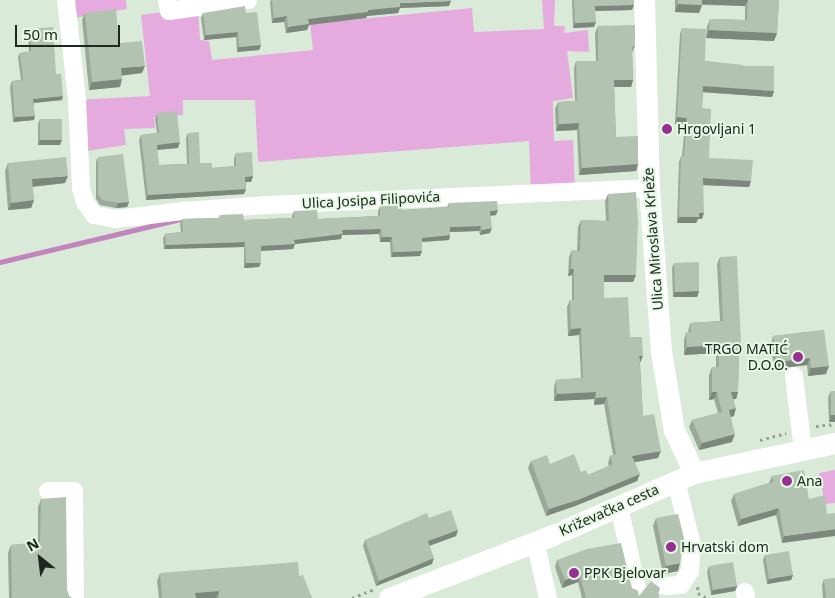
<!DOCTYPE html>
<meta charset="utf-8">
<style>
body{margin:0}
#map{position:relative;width:835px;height:598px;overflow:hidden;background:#d9ead9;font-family:"Noto Sans",sans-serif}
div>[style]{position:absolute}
.green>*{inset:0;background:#e5abdf}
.stream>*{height:4.5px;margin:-2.25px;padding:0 2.25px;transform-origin:2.25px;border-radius:2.25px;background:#c284bc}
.path>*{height:2.5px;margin-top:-1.25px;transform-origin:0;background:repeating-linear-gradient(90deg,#929f92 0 2.5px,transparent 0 6.5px)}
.minor>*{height:18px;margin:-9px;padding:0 9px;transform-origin:9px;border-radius:9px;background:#fff}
.major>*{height:21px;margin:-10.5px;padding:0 10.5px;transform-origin:10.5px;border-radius:10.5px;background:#fff}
.wall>*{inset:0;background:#99a899}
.shaded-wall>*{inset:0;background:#7d887d}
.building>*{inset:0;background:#b2c3b2}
.dots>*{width:14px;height:14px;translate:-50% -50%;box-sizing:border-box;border:2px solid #e6f8e6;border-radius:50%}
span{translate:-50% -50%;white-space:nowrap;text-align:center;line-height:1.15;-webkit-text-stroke:4px #e6f8e6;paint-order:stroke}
.poi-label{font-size:14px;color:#202620}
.left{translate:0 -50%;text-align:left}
.right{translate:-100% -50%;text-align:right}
.street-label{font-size:14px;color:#202620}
.north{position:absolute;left:15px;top:533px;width:50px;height:50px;-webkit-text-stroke:4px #e6f8e6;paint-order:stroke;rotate:331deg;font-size:14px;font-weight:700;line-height:20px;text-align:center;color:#202620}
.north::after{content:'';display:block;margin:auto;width:18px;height:22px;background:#202620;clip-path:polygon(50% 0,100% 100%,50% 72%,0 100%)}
.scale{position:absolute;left:15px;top:25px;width:105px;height:22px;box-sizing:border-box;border:2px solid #202620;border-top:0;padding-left:6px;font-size:15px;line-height:18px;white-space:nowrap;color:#202620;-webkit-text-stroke:4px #e6f8e6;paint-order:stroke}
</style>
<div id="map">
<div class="green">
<i style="clip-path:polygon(66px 0,126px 0,127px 9px,68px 19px)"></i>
<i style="clip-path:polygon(542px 0,555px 0,554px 26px,565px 26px,564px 33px,588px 30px,589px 52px,567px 51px,573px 98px,553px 101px,554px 141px,573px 140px,575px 192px,531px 193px,529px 141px,258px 162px,255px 100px,183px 100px,183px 115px,154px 117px,155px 128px,124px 129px,126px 145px,80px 152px,77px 100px,150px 96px,141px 15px,198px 7px,200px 40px,209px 41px,212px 60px,313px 50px,310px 24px,472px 8px,474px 32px,544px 29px)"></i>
<i style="clip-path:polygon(835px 470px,835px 503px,825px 504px,819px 473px)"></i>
</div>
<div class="stream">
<i style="left:0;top:262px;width:185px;rotate:-13.4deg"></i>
</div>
<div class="path">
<i style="left:816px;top:426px;width:19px;rotate:-6deg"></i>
<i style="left:760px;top:440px;width:27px;rotate:-15deg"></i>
<i style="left:698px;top:587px;width:6px;rotate:90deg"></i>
<i style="left:698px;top:593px;width:10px;rotate:29deg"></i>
<i style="left:352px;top:598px;width:24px;rotate:-22deg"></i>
</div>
<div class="minor">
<i style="left:66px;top:0;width:101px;rotate:83.7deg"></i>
<i style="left:77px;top:100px;width:88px;rotate:87.4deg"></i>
<i style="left:81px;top:188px;width:15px;rotate:74deg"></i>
<i style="left:85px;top:202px;width:16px;rotate:55deg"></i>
<i style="left:94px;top:215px;width:22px;rotate:10deg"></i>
<i style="left:116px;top:219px;width:67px;rotate:-6.8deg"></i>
<i style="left:183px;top:211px;width:84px;rotate:-4.1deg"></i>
<i style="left:267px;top:205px;width:382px;rotate:-2.5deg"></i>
<i style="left:167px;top:0;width:11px;rotate:80deg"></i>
<i style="left:169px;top:11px;width:80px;rotate:-7.9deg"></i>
<i style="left:794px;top:376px;width:75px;rotate:83.1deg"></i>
<i style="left:48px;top:491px;width:26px"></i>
<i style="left:74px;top:491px;width:107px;rotate:89.5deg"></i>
<i style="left:619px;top:506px;width:84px;rotate:77.6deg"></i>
<i style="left:535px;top:541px;width:58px;rotate:77.2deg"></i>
<i style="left:658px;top:584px;width:9px;rotate:13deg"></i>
<i style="left:667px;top:586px;width:14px;rotate:-4deg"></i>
<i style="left:681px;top:585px;width:17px;rotate:-57deg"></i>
<i style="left:690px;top:571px;width:26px;rotate:-86deg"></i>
<i style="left:692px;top:545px;width:66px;rotate:-104deg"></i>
<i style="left:745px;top:592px;width:6px;rotate:81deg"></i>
</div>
<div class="major">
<i style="left:644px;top:0;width:188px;rotate:88.5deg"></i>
<i style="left:649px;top:188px;width:163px;rotate:85.8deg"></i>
<i style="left:661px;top:351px;width:80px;rotate:80.7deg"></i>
<i style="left:674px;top:430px;width:47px;rotate:65.1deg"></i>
<i style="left:389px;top:598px;width:176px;rotate:-21deg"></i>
<i style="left:553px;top:535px;width:154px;rotate:-23.7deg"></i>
<i style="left:694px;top:473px;width:144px;rotate:-12deg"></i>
</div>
<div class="wall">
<i style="clip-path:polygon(271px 0,272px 0,449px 6px,400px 8px,398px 13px,367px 16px,366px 18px,309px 25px,307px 30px,286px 33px,284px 22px,272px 23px,270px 2px)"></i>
<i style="clip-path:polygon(572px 0,634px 0,632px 10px,595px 11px,594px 27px,573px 28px)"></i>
<i style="clip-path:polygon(675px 0,779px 0,777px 33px,774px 41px,706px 38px,707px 27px,710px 19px,745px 20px,745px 6px,702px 5px,699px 13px,675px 12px)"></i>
<i style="clip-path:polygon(85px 13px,119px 43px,142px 73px,122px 75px,120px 87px,89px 90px,82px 20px)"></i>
<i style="clip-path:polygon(203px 13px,246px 13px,261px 45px,259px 50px,237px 52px,236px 37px,204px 40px,201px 18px)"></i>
<i style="clip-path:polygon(598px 26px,635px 46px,632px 53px,633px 80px,631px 87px,614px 87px,616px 137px,638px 164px,636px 171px,579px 175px,577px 130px,556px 131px,555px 109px,558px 102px,575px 101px,574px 68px,576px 61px,596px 61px,595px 33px)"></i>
<i style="clip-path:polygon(682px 28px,705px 61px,743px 66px,774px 91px,772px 97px,703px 92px,702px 108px,709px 158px,751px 181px,749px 187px,703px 185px,702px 219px,698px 219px,696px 223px,677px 223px,679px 162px,681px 156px,682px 156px,685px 124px,675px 124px,680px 34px)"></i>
<i style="clip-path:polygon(30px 29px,56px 74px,62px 100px,34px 103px,34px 120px,13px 122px,10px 86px,12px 81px,21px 80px,18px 57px,20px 53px,29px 52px,28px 33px)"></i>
<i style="clip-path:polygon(157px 113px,178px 148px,157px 150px,159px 165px,187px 164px,186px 138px,188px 133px,200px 163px,212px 168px,234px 166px,234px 159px,236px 153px,253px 176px,251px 182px,246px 182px,246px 189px,244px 194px,146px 200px,139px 140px,141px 135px,157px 133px,155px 119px)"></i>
<i style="clip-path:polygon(40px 119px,60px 145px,38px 145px,38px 124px)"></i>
<i style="clip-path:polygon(98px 157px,129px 202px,127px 207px,116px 208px,100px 205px,96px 199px,96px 162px)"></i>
<i style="clip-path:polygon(8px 163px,65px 183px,32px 187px,34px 200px,31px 208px,8px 210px,5px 171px)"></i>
<i style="clip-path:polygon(608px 194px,636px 275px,633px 282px,604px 282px,604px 298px,630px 337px,640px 363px,643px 416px,658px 458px,635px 462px,637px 481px,575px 506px,546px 516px,528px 468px,531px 461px,550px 464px,588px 475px,609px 466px,608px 463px,610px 456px,613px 455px,604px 404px,594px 405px,594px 399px,554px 401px,554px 387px,556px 380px,581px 378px,579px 335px,568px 336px,567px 307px,570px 300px,572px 300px,572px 275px,568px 276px,569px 257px,572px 250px,577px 251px,578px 227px,581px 220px,606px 221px,605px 201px)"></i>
<i style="clip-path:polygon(449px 203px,496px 215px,490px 216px,490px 233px,480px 235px,479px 231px,450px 232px,450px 235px,449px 240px,422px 242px,422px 251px,420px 256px,391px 257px,390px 242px,380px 242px,379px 234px,342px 235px,341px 239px,295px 244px,293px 249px,261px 251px,259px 267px,244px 268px,244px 247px,164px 249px,163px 239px,165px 234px,181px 232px,180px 224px,182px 219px,219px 218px,220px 215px,244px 220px,292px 218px,292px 216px,294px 211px,318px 219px,378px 216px,378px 211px,380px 206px,403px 210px,447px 207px)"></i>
<i style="clip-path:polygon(720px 257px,739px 352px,738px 392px,736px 399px,734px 399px,734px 416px,731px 417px,732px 442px,699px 450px,689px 427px,692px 420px,718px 413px,714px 399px,709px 400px,709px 375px,712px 367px,716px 367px,716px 353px,684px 355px,684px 340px,686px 332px,688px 332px,690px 323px,720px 321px,717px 264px)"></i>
<i style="clip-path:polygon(674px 263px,699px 291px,697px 297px,673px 297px,672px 268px)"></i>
<i style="clip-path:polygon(824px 330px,826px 374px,808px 376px,807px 365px,774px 369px,771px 344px,773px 336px)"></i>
<i style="clip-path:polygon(831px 391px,835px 422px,829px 422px,828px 397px)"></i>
<i style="clip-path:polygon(772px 476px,809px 499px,782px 543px,776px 515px,738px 526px,731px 501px,734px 494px,769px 483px)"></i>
<i style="clip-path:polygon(41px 499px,67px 590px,69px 596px,72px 598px,9px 598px,8px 553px,11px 545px,38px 543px,38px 507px)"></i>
<i style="clip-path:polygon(429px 518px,458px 530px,456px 536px,429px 546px,432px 564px,376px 586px,363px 546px,365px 540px)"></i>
<i style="clip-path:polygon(656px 518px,678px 571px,663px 574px,653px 526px)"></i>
<i style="clip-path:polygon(765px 555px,793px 575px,791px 580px,767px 584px,763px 560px)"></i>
<i style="clip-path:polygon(557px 560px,632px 588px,639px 596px,660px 588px,658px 593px,659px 598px,582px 598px,578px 582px,562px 588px,555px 567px)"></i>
<i style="clip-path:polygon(709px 566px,737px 586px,735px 591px,711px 595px,707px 572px)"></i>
<i style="clip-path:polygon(160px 573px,299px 576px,312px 598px,159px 598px,157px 581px)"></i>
<i style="clip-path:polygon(824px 579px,835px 598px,823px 598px,822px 585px)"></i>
</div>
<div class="shaded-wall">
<i style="clip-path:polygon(701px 0,748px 0,745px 6px,700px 4px)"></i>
<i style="clip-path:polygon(451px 1px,449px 6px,400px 8px,398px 13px,367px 16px,366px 18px,309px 25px,307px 30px,286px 33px,288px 27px,308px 19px,368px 10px,400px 3px)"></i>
<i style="clip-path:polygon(678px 4px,702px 5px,699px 13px,675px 12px)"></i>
<i style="clip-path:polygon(634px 5px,632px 10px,593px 11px,595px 6px)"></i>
<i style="clip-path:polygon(287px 16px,284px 22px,272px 23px,274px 18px)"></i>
<i style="clip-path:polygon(596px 22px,594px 27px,573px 28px,575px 23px)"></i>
<i style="clip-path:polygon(709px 30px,777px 33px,774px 41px,706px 38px)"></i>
<i style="clip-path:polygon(238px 32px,236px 37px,204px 40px,206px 35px)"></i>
<i style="clip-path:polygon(261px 45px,259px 50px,237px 52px,239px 47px)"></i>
<i style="clip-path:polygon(145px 66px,142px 73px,119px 76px,121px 68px)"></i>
<i style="clip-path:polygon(122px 79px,120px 87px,89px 90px,92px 82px)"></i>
<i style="clip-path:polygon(614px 80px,633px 80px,631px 87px,611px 87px)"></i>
<i style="clip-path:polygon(703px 86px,774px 91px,772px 97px,701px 92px)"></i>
<i style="clip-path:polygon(63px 96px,62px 100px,32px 103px,33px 99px)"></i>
<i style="clip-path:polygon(35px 116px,34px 120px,13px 122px,15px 117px)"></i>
<i style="clip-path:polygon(677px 117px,687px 118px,685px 124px,675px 124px)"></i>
<i style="clip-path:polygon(579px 123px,577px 130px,556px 131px,559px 124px)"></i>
<i style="clip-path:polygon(40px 140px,62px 140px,60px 145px,38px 145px)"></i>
<i style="clip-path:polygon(180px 142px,178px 148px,155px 150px,157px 145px)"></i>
<i style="clip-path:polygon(638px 164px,636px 171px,579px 175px,582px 168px)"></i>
<i style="clip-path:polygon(68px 176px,65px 183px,29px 187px,32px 179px)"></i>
<i style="clip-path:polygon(253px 176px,251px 182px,243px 182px,245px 177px)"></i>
<i style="clip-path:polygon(703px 178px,751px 181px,749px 187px,701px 185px)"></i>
<i style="clip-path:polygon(246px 189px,244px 194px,146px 200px,148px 195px)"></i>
<i style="clip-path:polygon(34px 200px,31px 208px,8px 210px,11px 203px)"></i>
<i style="clip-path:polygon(129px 202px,127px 207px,116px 208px,118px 203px)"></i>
<i style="clip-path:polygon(498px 210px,496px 215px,488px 216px,490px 211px)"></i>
<i style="clip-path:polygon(699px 213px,704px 213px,702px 219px,698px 219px,696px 223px,677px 223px,679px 217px)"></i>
<i style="clip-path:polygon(481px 226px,479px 231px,448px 232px,450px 227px)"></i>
<i style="clip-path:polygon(492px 228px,490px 233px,480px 235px,482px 230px)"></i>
<i style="clip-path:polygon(381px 229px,379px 234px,342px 235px,341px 239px,295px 244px,293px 249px,259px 251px,261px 246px,342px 230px)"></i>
<i style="clip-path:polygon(450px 235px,449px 240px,420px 242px,422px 238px)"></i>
<i style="clip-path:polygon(382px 237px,392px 237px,390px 242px,380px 242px)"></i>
<i style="clip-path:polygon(245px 242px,244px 247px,164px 249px,166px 245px)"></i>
<i style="clip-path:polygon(422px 251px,420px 256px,391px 257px,393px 252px)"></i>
<i style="clip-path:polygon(246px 263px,261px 263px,259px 267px,244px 268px)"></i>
<i style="clip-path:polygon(571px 269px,574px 269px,572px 275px,568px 276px)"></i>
<i style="clip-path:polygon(604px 275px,636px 275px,633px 282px,601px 282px)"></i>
<i style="clip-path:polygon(699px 291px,697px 297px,673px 297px,675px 292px)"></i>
<i style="clip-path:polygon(581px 328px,579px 335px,568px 336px,571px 329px)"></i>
<i style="clip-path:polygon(718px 345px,716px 353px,684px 355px,687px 347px)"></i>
<i style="clip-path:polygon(639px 356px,643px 356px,640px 363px)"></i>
<i style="clip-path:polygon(810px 358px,807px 365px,774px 369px,776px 362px)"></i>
<i style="clip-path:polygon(829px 366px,826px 374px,808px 376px,811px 368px)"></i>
<i style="clip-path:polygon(596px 392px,594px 399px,554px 401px,557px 394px)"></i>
<i style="clip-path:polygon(712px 392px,717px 392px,714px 399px,709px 400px)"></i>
<i style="clip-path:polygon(731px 392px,738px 392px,736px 399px,729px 399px)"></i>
<i style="clip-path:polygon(607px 397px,604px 404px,594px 405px,596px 398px)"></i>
<i style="clip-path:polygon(736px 408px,734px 416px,726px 418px,729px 410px)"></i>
<i style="clip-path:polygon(831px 415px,835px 415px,835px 422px,829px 422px)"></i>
<i style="clip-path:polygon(735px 434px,732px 442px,699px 450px,702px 443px)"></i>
<i style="clip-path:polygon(661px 451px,658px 458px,630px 463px,632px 456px)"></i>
<i style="clip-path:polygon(640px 474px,637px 481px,575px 506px,546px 516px,549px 509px)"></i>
<i style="clip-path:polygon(779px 508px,776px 515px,738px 526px,741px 519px)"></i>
<i style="clip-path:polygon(835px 529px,835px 536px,782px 543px,784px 536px)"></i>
<i style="clip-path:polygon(458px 530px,456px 536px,426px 547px,428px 541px)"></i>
<i style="clip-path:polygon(434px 558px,432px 564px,376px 586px,379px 581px)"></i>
<i style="clip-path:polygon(680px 563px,678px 571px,663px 574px,666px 566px)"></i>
<i style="clip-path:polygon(580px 575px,578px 582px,562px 588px,565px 580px)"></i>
<i style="clip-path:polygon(793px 575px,791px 580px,767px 584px,769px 579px)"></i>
<i style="clip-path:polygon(737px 586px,735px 591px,711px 595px,713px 590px)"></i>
<i style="clip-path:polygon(219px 591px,216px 598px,194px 598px,195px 593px)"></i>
</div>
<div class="building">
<i style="clip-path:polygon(272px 0,451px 0,451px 1px,400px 3px,400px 7px,368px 10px,368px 12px,308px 19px,309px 24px,288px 27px,287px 16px,274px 18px)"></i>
<i style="clip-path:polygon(574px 0,634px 0,634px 5px,595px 6px,596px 22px,575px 23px)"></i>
<i style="clip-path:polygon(678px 0,702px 0,702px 5px,678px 4px)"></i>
<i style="clip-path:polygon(748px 0,779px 0,777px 33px,709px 30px,710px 19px,747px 20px)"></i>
<i style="clip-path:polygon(245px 6px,246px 13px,257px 12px,261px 45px,239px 47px,238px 32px,206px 35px,203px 13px)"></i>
<i style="clip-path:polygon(116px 9px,119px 43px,142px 41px,145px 66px,121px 68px,122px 79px,92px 82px,85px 13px)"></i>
<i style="clip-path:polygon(635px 25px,635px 46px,632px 46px,633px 80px,614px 80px,616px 137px,638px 136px,638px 164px,582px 168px,579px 123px,559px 124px,558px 102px,577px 101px,576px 61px,598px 61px,598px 26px)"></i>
<i style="clip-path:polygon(53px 27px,56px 74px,61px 74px,63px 96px,33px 99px,35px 116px,15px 117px,12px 81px,23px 80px,20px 53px,31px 51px,30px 29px)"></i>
<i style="clip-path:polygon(682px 28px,706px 29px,705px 61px,743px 65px,743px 66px,774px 66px,774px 91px,703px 86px,702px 108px,711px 109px,709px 158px,753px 160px,751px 181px,703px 178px,704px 213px,699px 213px,699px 217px,679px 217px,681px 156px,684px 156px,687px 118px,677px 117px)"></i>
<i style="clip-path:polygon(177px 111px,180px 142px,157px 145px,159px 165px,189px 164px,188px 133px,199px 132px,200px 163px,212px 163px,212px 168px,236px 166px,236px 153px,252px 152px,253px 176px,245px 177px,246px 189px,148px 195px,141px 135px,159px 133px,157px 113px)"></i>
<i style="clip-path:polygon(40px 119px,62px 119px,62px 140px,40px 140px)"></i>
<i style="clip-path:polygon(123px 154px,129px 202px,118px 203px,102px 200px,98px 194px,98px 157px)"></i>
<i style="clip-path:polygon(66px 157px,68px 176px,32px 179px,34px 200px,11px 203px,8px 163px)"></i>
<i style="clip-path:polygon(636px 192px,638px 222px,636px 275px,604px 275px,604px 298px,628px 297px,630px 337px,642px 337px,643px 356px,639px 356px,643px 416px,654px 414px,661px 451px,632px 456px,640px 474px,578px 500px,549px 509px,531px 461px,547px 455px,550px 464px,574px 454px,581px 472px,586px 470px,588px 475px,613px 464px,610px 456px,616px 454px,607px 397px,596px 398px,596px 392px,557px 394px,556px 380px,583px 378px,581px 328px,571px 329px,570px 300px,574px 300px,574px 269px,571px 269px,572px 250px,580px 251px,581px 220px,609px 221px,608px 194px)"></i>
<i style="clip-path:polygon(497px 201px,498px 210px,490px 211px,492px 228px,482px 230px,481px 226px,450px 227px,450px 235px,422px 238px,422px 251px,393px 252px,392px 237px,382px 237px,381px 229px,342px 230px,343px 234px,294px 240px,295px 244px,261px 246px,261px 263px,246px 263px,245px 242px,166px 245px,165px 234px,183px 232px,182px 219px,220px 218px,220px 215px,243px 214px,244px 220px,294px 218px,294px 211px,317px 210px,318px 219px,380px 216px,380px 206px,402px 205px,403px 210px,449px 207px,449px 203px)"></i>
<i style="clip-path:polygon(737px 256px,741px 344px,739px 344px,738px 392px,731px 392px,736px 408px,729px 410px,735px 434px,702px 443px,692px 420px,722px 412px,717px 392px,712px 392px,712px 367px,719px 367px,718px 345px,687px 347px,686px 332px,691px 332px,690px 323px,723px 321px,720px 257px)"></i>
<i style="clip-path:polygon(699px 262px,699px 291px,675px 292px,674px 263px)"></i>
<i style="clip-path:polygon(824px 330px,829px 366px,811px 368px,810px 358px,776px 362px,773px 336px)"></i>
<i style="clip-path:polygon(831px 391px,835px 391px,835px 415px,831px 415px)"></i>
<i style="clip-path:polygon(804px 470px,809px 499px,825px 495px,827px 514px,835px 513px,835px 529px,784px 536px,779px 508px,741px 519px,734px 494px,773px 482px,772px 476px)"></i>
<i style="clip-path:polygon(66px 497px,67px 590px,69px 596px,72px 598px,12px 598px,11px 545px,40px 542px,41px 499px)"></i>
<i style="clip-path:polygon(451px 510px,458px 530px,428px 541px,434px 558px,379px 581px,365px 540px,427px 513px,429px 518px)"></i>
<i style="clip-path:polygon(678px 514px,684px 538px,680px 563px,666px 566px,656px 518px)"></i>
<i style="clip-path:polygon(621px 543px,632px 588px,638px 591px,639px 596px,651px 581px,660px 588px,658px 590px,659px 598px,586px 598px,580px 575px,565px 580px,557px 560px,587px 549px)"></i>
<i style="clip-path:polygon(789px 551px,793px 575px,769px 579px,765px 555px)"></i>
<i style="clip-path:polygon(298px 562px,299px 576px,303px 575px,312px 598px,219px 598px,219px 591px,195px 593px,196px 598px,162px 598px,160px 573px)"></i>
<i style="clip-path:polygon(733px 562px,737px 586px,713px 590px,709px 566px)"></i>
<i style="clip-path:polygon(835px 578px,835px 598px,826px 598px,824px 579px)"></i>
</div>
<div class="dots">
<i style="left:667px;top:129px;background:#982f92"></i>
<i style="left:798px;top:357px;background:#982f92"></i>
<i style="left:787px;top:481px;background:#982f92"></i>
<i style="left:671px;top:547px;background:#982f92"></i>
<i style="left:574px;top:573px;background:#982f92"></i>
</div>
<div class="poi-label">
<span class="left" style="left:677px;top:129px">Hrgovljani 1</span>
<span class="right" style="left:788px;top:357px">TRGO MATIĆ<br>D.O.O.</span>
<span class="left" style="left:797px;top:481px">Ana</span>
<span class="left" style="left:681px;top:547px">Hrvatski dom</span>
<span class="left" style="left:584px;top:573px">PPK Bjelovar</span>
</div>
<div class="street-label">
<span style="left:371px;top:200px;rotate:-3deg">Ulica Josipa Filipovića</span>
<span style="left:653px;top:239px;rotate:-94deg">Ulica Miroslava Krleže</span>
<span style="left:609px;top:510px;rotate:-24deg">Križevačka cesta</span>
</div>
<div class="north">N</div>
<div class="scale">50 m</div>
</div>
